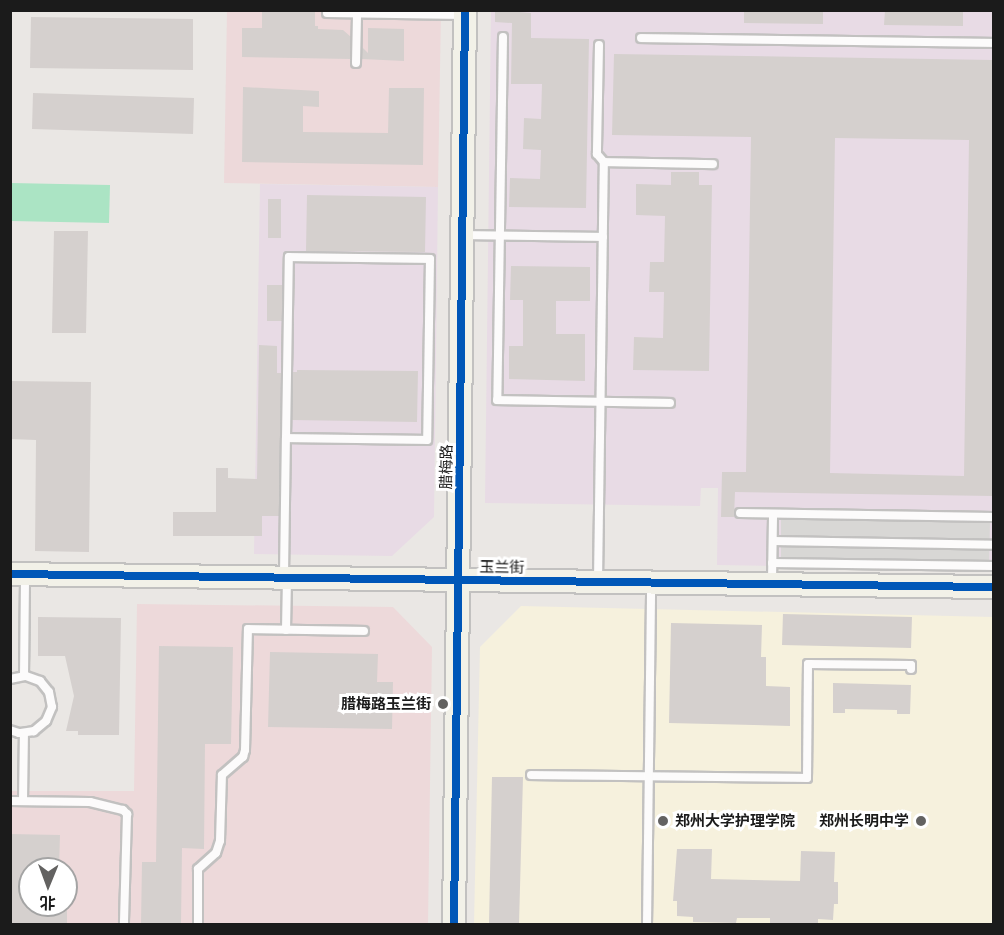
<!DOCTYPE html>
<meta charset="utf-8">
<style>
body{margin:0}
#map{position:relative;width:1004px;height:935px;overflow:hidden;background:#eae7e4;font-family:"Archivo Narrow","Noto Sans SC",sans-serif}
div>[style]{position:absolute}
.commercial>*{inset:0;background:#edd9da}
.industrial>*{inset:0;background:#e8dbe5}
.education>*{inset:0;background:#f6f1dd}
.pitch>*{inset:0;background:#abe4c4}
.parking>*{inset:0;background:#d8d7d5}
.building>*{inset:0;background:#d5d0ce}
.roads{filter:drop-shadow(2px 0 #c2c1c0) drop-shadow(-2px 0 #c2c1c0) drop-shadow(0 2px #c2c1c0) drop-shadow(0 -2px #c2c1c0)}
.lane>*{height:8px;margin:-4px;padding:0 4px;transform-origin:4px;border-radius:4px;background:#fcfbfb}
.secondary>*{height:22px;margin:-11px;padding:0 11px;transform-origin:11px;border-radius:11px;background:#f2f1e8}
.cycleway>*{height:8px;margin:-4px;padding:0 4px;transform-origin:4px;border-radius:4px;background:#0057b8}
.dots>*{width:16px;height:16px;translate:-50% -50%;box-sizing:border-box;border:3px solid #fff;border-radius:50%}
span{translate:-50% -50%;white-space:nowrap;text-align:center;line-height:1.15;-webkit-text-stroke:6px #fff;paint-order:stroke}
.street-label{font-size:15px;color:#1b1b1b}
.poi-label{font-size:15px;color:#1b1b1b;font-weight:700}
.right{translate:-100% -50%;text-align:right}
.left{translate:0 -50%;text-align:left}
.frame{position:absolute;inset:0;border:12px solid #1b1b1b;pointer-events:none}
.north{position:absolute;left:18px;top:857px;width:60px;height:60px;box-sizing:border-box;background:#fff;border:2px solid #a4a4a4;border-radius:50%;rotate:181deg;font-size:16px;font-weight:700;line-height:24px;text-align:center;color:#1b1b1b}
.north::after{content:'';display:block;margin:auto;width:21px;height:27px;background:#636261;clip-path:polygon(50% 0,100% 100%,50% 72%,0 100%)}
</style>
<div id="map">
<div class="commercial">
<i style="clip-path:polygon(227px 11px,441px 11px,438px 187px,224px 183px)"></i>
<i style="clip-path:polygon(evenodd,137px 604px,393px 607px,432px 647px,428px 924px,11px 924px,10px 791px,134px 791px,137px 604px,30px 869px,66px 869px,66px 905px,30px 905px,30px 869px)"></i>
</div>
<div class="industrial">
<i style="clip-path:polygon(491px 11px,993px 11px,993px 570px,717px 565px,718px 488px,701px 488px,700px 506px,485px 503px)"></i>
<i style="clip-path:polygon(260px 184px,438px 187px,434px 517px,392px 556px,254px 554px)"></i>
</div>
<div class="education">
<i style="clip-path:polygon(521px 606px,993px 617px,993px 924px,474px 924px,480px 647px)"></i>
</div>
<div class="pitch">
<i style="clip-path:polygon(11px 183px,110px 185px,109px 223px,11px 221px)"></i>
</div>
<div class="parking">
<i style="clip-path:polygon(781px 518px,990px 521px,989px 568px,781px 564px)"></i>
</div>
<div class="building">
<i style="clip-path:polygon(262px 10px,315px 10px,315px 26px,318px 26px,318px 29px,343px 30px,351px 37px,350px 59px,242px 57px,242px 28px,262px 28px)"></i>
<i style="clip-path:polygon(495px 10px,531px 13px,531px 38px,589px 39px,586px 208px,509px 207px,510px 178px,540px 179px,541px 150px,523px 149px,524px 118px,541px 119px,542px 84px,511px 84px,512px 23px,495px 22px)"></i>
<i style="clip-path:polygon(744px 10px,823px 10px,823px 24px,744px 23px)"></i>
<i style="clip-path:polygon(885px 10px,963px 10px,963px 26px,884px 25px)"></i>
<i style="clip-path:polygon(31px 17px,193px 19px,193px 70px,30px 68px)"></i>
<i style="clip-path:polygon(368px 28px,404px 29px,404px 61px,362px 59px,362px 47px,368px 53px)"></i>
<i style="clip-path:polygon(evenodd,614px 54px,993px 60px,993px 496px,735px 492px,734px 517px,721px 517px,722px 472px,746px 472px,751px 137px,612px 135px,614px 54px,835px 138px,969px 140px,964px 476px,830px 473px,835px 138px)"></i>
<i style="clip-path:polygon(243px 87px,319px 91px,319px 107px,303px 106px,303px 132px,388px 133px,389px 88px,424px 88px,423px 165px,242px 162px)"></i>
<i style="clip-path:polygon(33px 93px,194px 98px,193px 134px,32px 129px)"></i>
<i style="clip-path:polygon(671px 172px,699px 172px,699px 185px,712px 185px,709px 371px,633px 370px,634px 337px,663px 338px,664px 292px,649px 292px,650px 262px,664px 262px,665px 216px,636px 215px,636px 184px,671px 185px)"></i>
<i style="clip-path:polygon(307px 195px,426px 197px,425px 252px,306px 251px)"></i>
<i style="clip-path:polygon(268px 199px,281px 199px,281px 238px,268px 238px)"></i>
<i style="clip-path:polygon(54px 231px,88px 231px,86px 333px,52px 333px)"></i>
<i style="clip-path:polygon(511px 266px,590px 267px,590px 301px,556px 301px,556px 334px,585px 334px,585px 381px,509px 379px,509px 346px,523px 346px,523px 300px,510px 300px)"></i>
<i style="clip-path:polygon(267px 285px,283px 285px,282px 321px,267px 321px)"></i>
<i style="clip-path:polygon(259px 345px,277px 346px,277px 373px,281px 373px,279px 516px,262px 516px,262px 536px,173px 536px,173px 512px,216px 512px,216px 468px,228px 468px,228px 478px,257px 479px)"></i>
<i style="clip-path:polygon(297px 370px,418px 371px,417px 422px,292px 420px,293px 372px,297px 372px)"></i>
<i style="clip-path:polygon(10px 381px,91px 382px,89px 552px,35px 551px,36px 440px,10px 439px)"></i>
<i style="clip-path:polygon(783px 614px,912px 617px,911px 648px,782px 645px)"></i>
<i style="clip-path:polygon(38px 617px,121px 618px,119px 735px,78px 735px,78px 731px,66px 731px,74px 696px,65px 656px,38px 656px)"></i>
<i style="clip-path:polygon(671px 623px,762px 625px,761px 657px,766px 657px,766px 686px,790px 687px,790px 726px,669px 723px)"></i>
<i style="clip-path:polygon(159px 646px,233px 647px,231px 744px,205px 744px,204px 849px,182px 848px,181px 924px,141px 924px,142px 862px,156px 862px)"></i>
<i style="clip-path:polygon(270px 652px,378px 654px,377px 682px,393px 682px,392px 729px,268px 727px)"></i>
<i style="clip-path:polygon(833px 683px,911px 685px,910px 714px,897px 714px,897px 710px,845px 709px,845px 713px,833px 713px)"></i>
<i style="clip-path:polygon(492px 777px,523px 777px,519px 924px,489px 924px)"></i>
<i style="clip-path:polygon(10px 834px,60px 835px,59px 869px,30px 869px,30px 905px,67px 905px,67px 924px,10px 924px)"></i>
<i style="clip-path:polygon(677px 849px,712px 849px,711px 879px,800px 881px,801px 851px,835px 852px,834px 882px,838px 882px,838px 904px,834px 904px,833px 920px,818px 919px,818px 924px,770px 924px,770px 918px,737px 918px,736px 923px,693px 922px,693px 917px,677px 916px,677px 901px,673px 901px)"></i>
</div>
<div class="roads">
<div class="lane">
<i style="left:327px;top:13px;width:137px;rotate:0.8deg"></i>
<i style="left:503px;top:37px;width:363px;rotate:90.9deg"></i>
<i style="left:497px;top:400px;width:173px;rotate:1deg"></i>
<i style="left:641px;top:38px;width:353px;rotate:0.8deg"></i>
<i style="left:599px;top:45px;width:109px;rotate:91.1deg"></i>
<i style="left:597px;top:154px;width:11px;rotate:49deg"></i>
<i style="left:356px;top:63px;width:49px;rotate:-88.8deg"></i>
<i style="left:464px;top:235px;width:139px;rotate:0.8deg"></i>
<i style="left:740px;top:513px;width:254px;rotate:0.9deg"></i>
<i style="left:773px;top:541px;width:221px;rotate:1deg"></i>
<i style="left:772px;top:563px;width:222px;rotate:0.8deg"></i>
<i style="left:284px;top:575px;width:137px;rotate:-89.2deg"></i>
<i style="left:286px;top:438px;width:181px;rotate:-89.1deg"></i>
<i style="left:289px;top:257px;width:141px;rotate:0.8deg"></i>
<i style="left:430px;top:259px;width:181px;rotate:90.9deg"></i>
<i style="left:427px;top:440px;width:141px;rotate:-179.2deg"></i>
<i style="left:598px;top:581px;width:419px;rotate:-89.2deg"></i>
<i style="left:604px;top:162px;width:109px;rotate:1.1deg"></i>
<i style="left:772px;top:581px;width:67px;rotate:-89.1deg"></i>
<i style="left:286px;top:630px;width:50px;rotate:-88.9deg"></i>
<i style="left:24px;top:676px;width:101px;rotate:-89.4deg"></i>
<i style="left:10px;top:679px;width:16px;rotate:-11deg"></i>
<i style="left:26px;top:676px;width:15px;rotate:20deg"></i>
<i style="left:40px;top:681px;width:14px;rotate:51deg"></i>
<i style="left:49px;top:692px;width:15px;rotate:79deg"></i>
<i style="left:52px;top:707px;width:15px;rotate:113deg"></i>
<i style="left:46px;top:721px;width:16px;rotate:140deg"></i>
<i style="left:34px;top:731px;width:15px;rotate:172deg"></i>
<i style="left:19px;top:733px;width:9px;rotate:-162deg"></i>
<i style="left:531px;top:775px;width:276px;rotate:0.6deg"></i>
<i style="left:807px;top:778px;width:114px;rotate:-89.5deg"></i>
<i style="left:808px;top:664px;width:103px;rotate:0.6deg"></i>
<i style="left:911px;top:665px;width:4px;rotate:90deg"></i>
<i style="left:10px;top:801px;width:80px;rotate:0.7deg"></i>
<i style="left:90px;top:802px;width:34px;rotate:14deg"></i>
<i style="left:123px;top:810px;width:6px;rotate:45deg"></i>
<i style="left:127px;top:814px;width:110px;rotate:91.6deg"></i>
<i style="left:23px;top:801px;width:68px;rotate:-89.2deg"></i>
<i style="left:198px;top:924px;width:55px;rotate:-90deg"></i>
<i style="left:198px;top:869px;width:24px;rotate:-42deg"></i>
<i style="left:216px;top:853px;width:13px;rotate:-72deg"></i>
<i style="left:220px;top:841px;width:66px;rotate:-88.3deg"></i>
<i style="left:222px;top:775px;width:28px;rotate:-41deg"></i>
<i style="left:243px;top:757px;width:7px;rotate:-74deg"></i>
<i style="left:245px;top:750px;width:121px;rotate:-88.6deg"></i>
<i style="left:248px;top:629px;width:116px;rotate:1deg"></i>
<i style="left:647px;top:924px;width:340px;rotate:-89.3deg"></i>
</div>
<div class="secondary">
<i style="left:10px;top:574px;width:984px;rotate:0.76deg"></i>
<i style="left:454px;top:924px;width:914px;rotate:-89.31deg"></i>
</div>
</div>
<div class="cycleway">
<i style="left:10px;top:574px;width:984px;rotate:0.76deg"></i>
<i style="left:454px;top:924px;width:914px;rotate:-89.31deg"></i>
</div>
<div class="dots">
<i style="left:443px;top:704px;background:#636261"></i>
<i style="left:663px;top:821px;background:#636261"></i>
<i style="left:921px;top:821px;background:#636261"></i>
</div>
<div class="street-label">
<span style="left:446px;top:467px;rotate:-89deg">腊梅路</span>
<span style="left:502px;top:567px;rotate:1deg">玉兰街</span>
</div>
<div class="poi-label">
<span class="right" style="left:431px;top:704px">腊梅路玉兰街</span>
<span class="left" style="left:675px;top:821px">郑州大学护理学院</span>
<span class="right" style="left:909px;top:821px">郑州长明中学</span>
</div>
<div class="frame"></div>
<div class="north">北</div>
</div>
